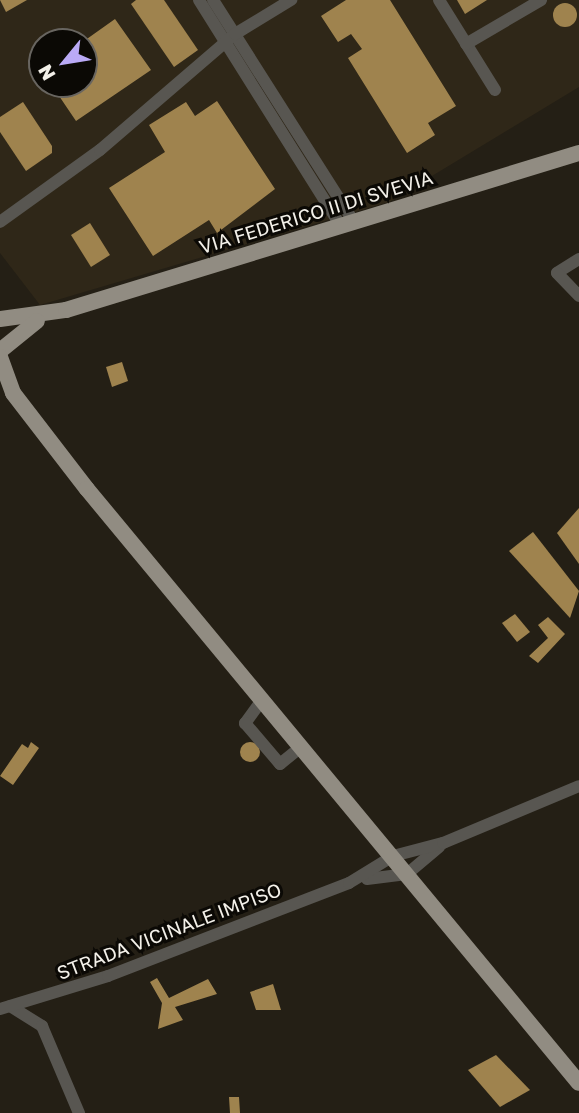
<!DOCTYPE html>
<style>
body{margin:0}
#map{position:relative;width:579px;height:1113px;overflow:hidden;background:#241f15;font-family:"Golos Text",sans-serif}
div>[style]{position:absolute}
.built>*{inset:0;background:#2f2718}
.building>*{inset:0;background:#9f834e}
.round{border-radius:50%}
.minor>*{height:12px;margin:-6px;padding:0 6px;transform-origin:6px;border-radius:6px;background:#585651}
.major>*{height:16px;margin:-8px;padding:0 8px;transform-origin:8px;border-radius:8px;background:#918c82}
span{translate:-50% -50%;white-space:nowrap;text-align:center;line-height:1.15;-webkit-text-stroke:6px #0b0905;paint-order:stroke}
.street-label{font-size:19px;color:#f3f0e9}
.north{position:absolute;left:28px;top:28px;width:70px;height:70px;box-sizing:border-box;background:#0b0905;border:2px solid #686560;border-radius:50%;rotate:240deg;font-size:19px;font-weight:700;line-height:28px;text-align:center;color:#f3f0e9}
.north::after{content:'';display:block;margin:auto;width:24px;height:32px;background:#baaaf6;clip-path:polygon(50% 0,100% 100%,50% 72%,0 100%)}
</style>
<div id="map">
<div class="built">
<i style="clip-path:polygon(evenodd,0 0,579px 0,579px 87px,389px 202px,40px 305px,0 253px,0 0,42px 42px,84px 42px,84px 84px,42px 84px,42px 42px)"></i>
</div>
<div class="building">
<i style="clip-path:polygon(0 0,27px 0,6px 12px)"></i>
<i style="clip-path:polygon(136px 0,164px 0,198px 50px,174px 67px,131px 4px)"></i>
<i style="clip-path:polygon(346px 0,390px 0,456px 106px,428px 123px,435px 135px,407px 153px,348px 58px,362px 49px,351px 34px,338px 42px,321px 16px)"></i>
<i style="clip-path:polygon(457px 0,487px 0,465px 14px)"></i>
<i class="round" style="left:553px;top:3px;width:24px;height:24px"></i>
<i style="clip-path:polygon(115px 19px,151px 70px,76px 121px,53px 87px,84px 84px,84px 41px)"></i>
<i style="clip-path:polygon(217px 101px,275px 189px,217px 233px,209px 220px,153px 256px,109px 188px,165px 152px,149px 125px,186px 102px,195px 116px)"></i>
<i style="clip-path:polygon(23px 102px,52px 146px,52px 153px,26px 171px,0 132px,0 117px)"></i>
<i style="clip-path:polygon(90px 223px,110px 255px,91px 267px,71px 235px)"></i>
<i style="clip-path:polygon(122px 362px,128px 381px,112px 387px,106px 367px)"></i>
<i style="clip-path:polygon(579px 508px,579px 564px,557px 533px)"></i>
<i style="clip-path:polygon(533px 532px,579px 591px,570px 618px,509px 551px)"></i>
<i style="clip-path:polygon(515px 614px,530px 632px,517px 642px,502px 623px)"></i>
<i style="clip-path:polygon(548px 617px,565px 634px,538px 663px,529px 656px,548px 638px,538px 625px)"></i>
<i style="clip-path:polygon(31px 742px,39px 748px,13px 785px,0 776px,22px 744px,28px 748px)"></i>
<i class="round" style="left:240px;top:742px;width:20px;height:20px"></i>
<i style="clip-path:polygon(157px 978px,169px 998px,208px 979px,217px 994px,175px 1007px,183px 1020px,158px 1029px,162px 1003px,150px 982px)"></i>
<i style="clip-path:polygon(273px 984px,281px 1010px,256px 1010px,250px 992px)"></i>
<i style="clip-path:polygon(496px 1055px,530px 1090px,500px 1107px,468px 1070px)"></i>
<i style="clip-path:polygon(229px 1097px,239px 1097px,240px 1113px,230px 1113px)"></i>
</div>
<div class="minor">
<i style="left:199px;top:0;width:267px;rotate:57.9deg"></i>
<i style="left:213px;top:0;width:263px;rotate:57.6deg"></i>
<i style="left:439px;top:0;width:106px;rotate:58.1deg"></i>
<i style="left:466px;top:44px;width:87px;rotate:-30.4deg"></i>
<i style="left:0;top:222px;width:123px;rotate:-35.8deg"></i>
<i style="left:100px;top:150px;width:178px;rotate:-40.7deg"></i>
<i style="left:235px;top:34px;width:66px;rotate:-31.3deg"></i>
<i style="left:579px;top:259px;width:26px;rotate:148deg"></i>
<i style="left:557px;top:273px;width:32px;rotate:46deg"></i>
<i style="left:262px;top:700px;width:29px;rotate:126deg"></i>
<i style="left:245px;top:723px;width:54px;rotate:49.5deg"></i>
<i style="left:280px;top:764px;width:27px;rotate:-39deg"></i>
<i style="left:367px;top:879px;width:40px;rotate:-7.1deg"></i>
<i style="left:407px;top:874px;width:42px;rotate:-40.2deg"></i>
<i style="left:10px;top:1006px;width:38px;rotate:32deg"></i>
<i style="left:42px;top:1026px;width:95px;rotate:67deg"></i>
<i style="left:0;top:1009px;width:113px;rotate:-17deg"></i>
<i style="left:108px;top:976px;width:258px;rotate:-21.1deg"></i>
<i style="left:349px;top:883px;width:52px;rotate:-31.5deg"></i>
<i style="left:393px;top:856px;width:52px;rotate:-14.6deg"></i>
<i style="left:443px;top:843px;width:147px;rotate:-22.7deg"></i>
</div>
<div class="major">
<i style="left:0;top:319px;width:67px;rotate:-7.8deg"></i>
<i style="left:66px;top:310px;width:536px;rotate:-17.02deg"></i>
<i style="left:1px;top:350px;width:46px;rotate:-38.9deg"></i>
<i style="left:0;top:357px;width:38px;rotate:70deg"></i>
<i style="left:13px;top:393px;width:121px;rotate:52.4deg"></i>
<i style="left:87px;top:489px;width:771px;rotate:50.37deg"></i>
</div>
<div class="street-label">
<span style="left:316px;top:212px;rotate:-17deg">VIA FEDERICO II DI SVEVIA</span>
<span style="left:169px;top:931px;rotate:-21deg">STRADA VICINALE IMPISO</span>
</div>
<div class="north">N</div>
</div>
